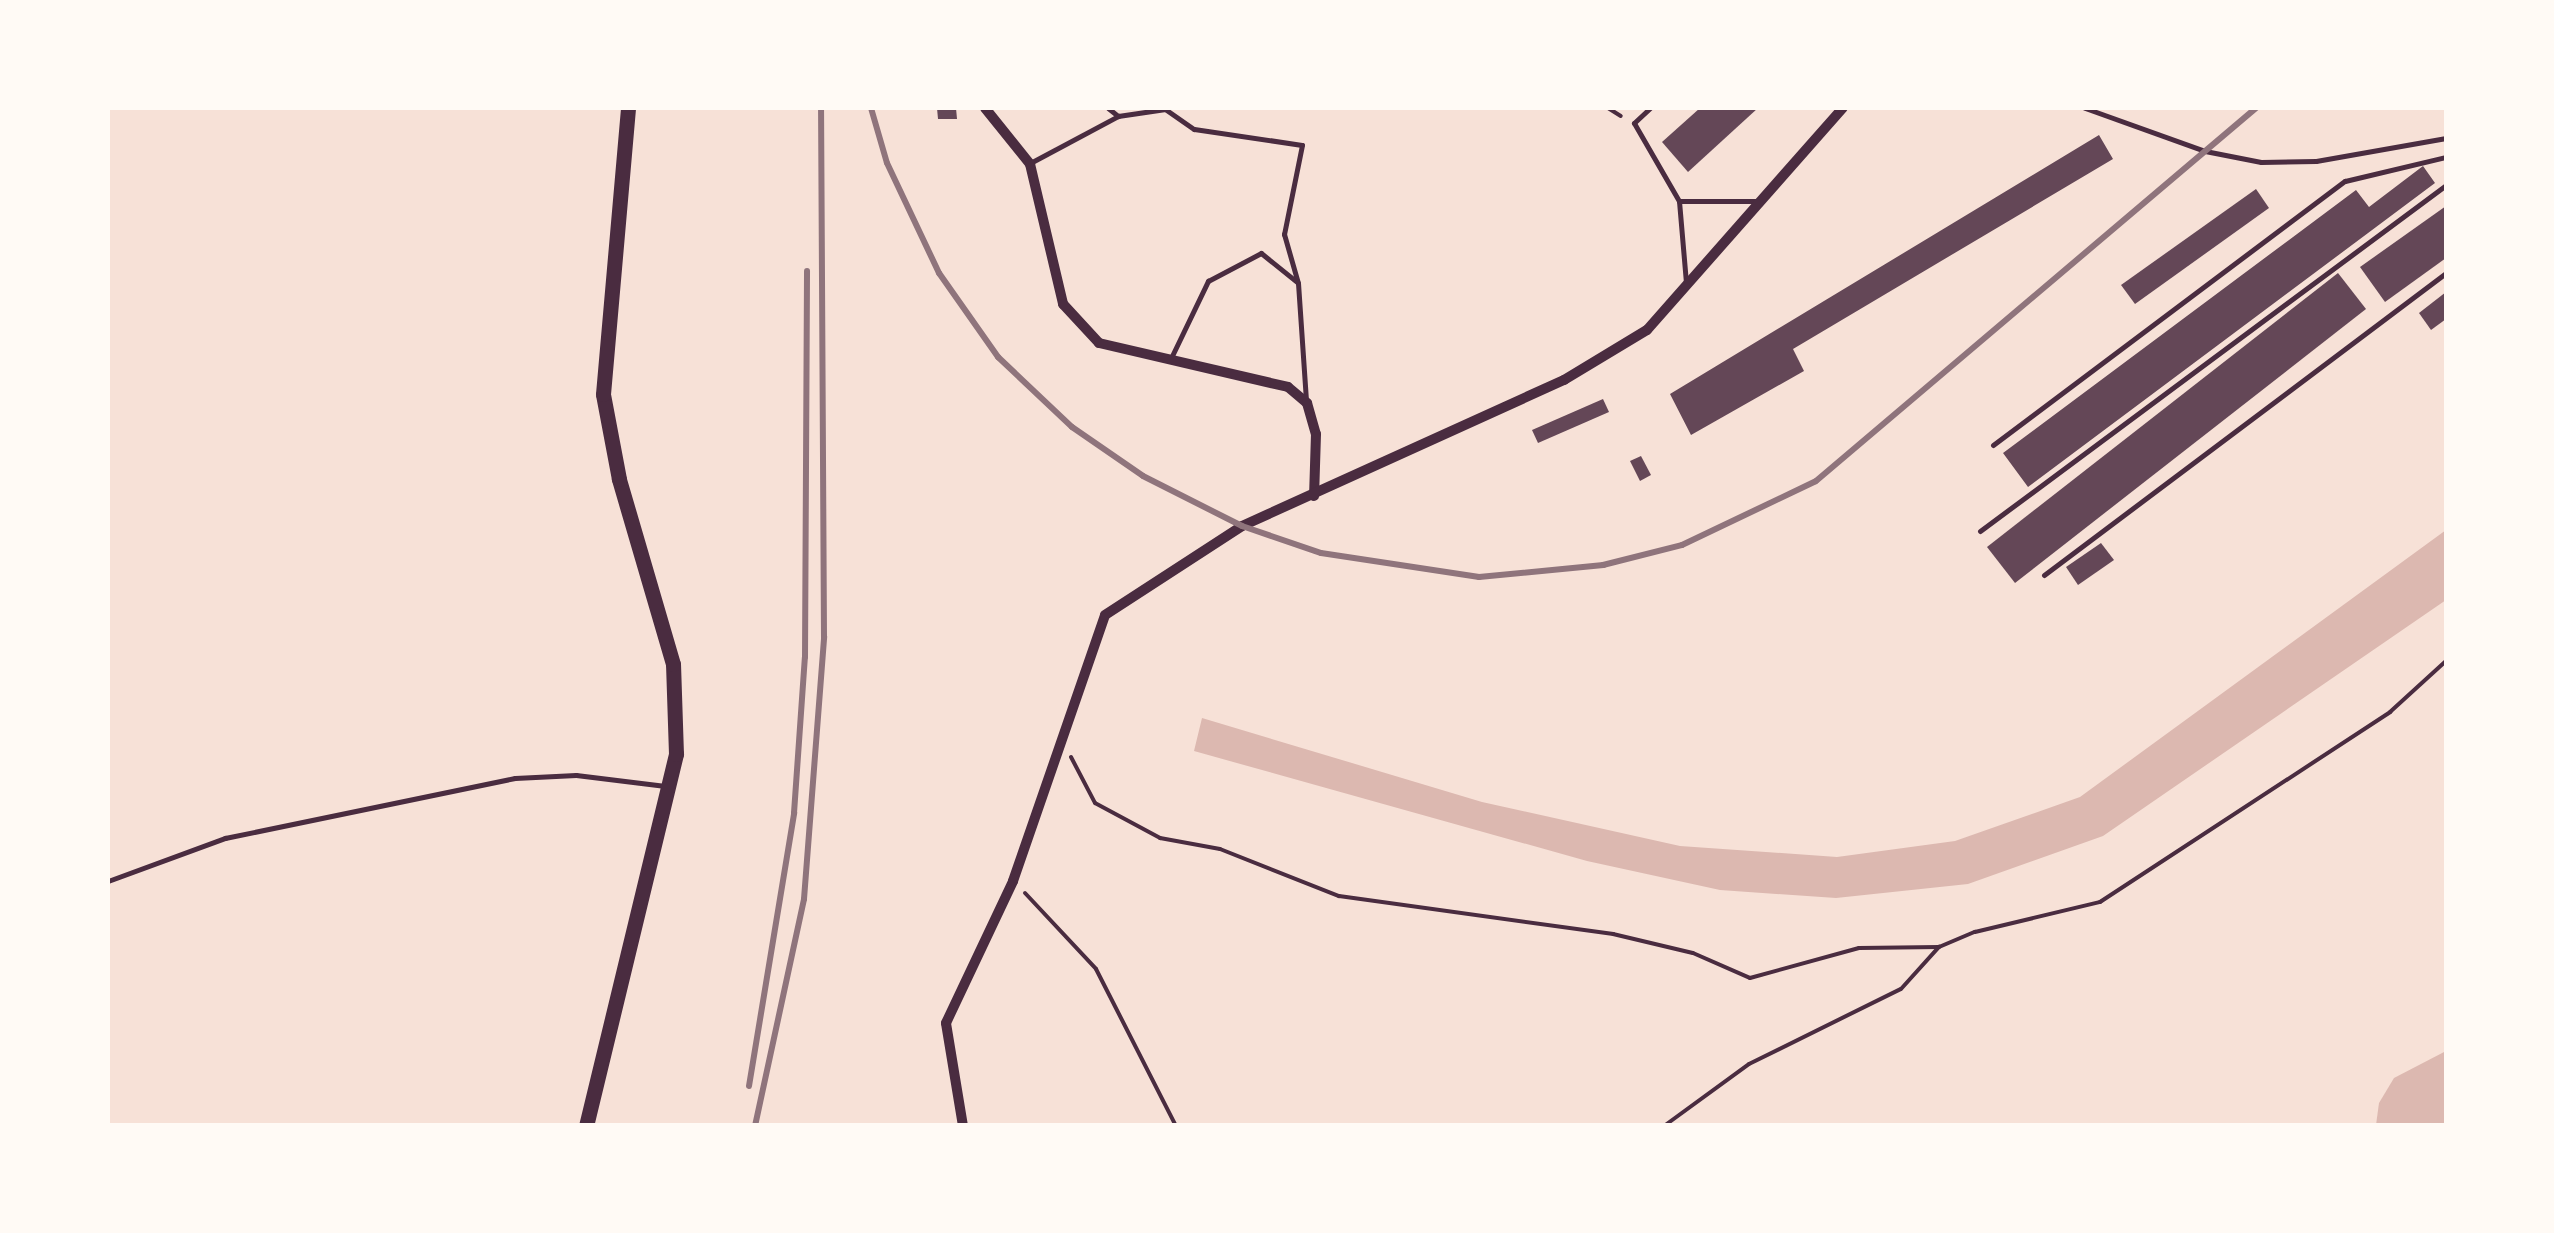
<!DOCTYPE html>
<style>
body{margin:0}
#map{position:relative;width:2554px;height:1233px;overflow:hidden;background:#f7e1d7;font-family:Raleway,sans-serif}
div>[style]{position:absolute}
.water>*{inset:0;background:#dcb8b0}
.building>*{inset:0;background:#644757}
.path>*{height:4px;margin:-2px;padding:0 2px;transform-origin:2px;border-radius:2px;background:#4a2c40}
.service>*{height:5px;margin:-2.5px;padding:0 2.5px;transform-origin:2.5px;border-radius:2.5px;background:#4a2c40}
.minor>*{height:10px;margin:-5px;padding:0 5px;transform-origin:5px;border-radius:5px;background:#4a2c40}
.secondary>*{height:15px;margin:-7.5px;padding:0 7.5px;transform-origin:7.5px;border-radius:7.5px;background:#4a2c40}
.rail>*{height:6px;margin:-3px;padding:0 3px;transform-origin:3px;border-radius:3px;background:#8f747c}
span{translate:-50% -50%;white-space:nowrap;text-align:center;line-height:1.15;-webkit-text-stroke:10px #fffaf5;paint-order:stroke}
.frame{position:absolute;inset:0;border:110px solid #fffaf5;pointer-events:none}
</style>
<div id="map">
<div class="water">
<i style="clip-path:polygon(2446px 530px,2446px 600px,2103px 836px,1968px 884px,1836px 898px,1720px 890px,1587px 861px,1194px 751px,1202px 718px,1482px 802px,1680px 846px,1837px 857px,1955px 841px,2080px 797px)"></i>
<i style="clip-path:polygon(2446px 1051px,2446px 1125px,2376px 1125px,2379px 1103px,2394px 1078px)"></i>
</div>
<div class="building">
<i style="clip-path:polygon(937px 108px,956px 108px,957px 119px,938px 119px)"></i>
<i style="clip-path:polygon(1700px 108px,1758px 108px,1688px 172px,1662px 142px)"></i>
<i style="clip-path:polygon(2099px 135px,2113px 159px,1793px 349px,1804px 371px,1691px 435px,1670px 394px)"></i>
<i style="clip-path:polygon(2423px 166px,2435px 183px,2028px 487px,2003px 453px,2356px 190px,2369px 207px)"></i>
<i style="clip-path:polygon(2256px 189px,2269px 208px,2135px 304px,2121px 285px)"></i>
<i style="clip-path:polygon(2446px 206px,2446px 258px,2385px 302px,2360px 267px)"></i>
<i style="clip-path:polygon(2338px 273px,2366px 309px,2015px 583px,1987px 547px)"></i>
<i style="clip-path:polygon(2446px 292px,2446px 319px,2431px 330px,2419px 313px)"></i>
<i style="clip-path:polygon(1603px 399px,1609px 412px,1538px 443px,1532px 430px)"></i>
<i style="clip-path:polygon(1641px 456px,1651px 475px,1640px 481px,1630px 461px)"></i>
<i style="clip-path:polygon(2101px 543px,2114px 560px,2078px 585px,2066px 567px)"></i>
</div>
<div class="path">
<i style="left:1608px;top:108px;width:15px;rotate:32deg"></i>
<i style="left:1071px;top:757px;width:52px;rotate:62.4deg"></i>
<i style="left:1095px;top:803px;width:74px;rotate:28.3deg"></i>
<i style="left:1160px;top:838px;width:61px;rotate:10.4deg"></i>
<i style="left:1220px;top:849px;width:128px;rotate:21.6deg"></i>
<i style="left:1339px;top:896px;width:277px;rotate:7.9deg"></i>
<i style="left:1613px;top:934px;width:82px;rotate:13.4deg"></i>
<i style="left:1693px;top:953px;width:62px;rotate:23.7deg"></i>
<i style="left:1750px;top:978px;width:113px;rotate:-15.4deg"></i>
<i style="left:1859px;top:948px;width:80px;rotate:-0.7deg"></i>
<i style="left:1025px;top:893px;width:104px;rotate:46.9deg"></i>
<i style="left:1096px;top:969px;width:176px;rotate:63deg"></i>
<i style="left:1664px;top:1126px;width:105px;rotate:-36.1deg"></i>
<i style="left:1749px;top:1064px;width:169px;rotate:-26.3deg"></i>
<i style="left:1901px;top:989px;width:57px;rotate:-47.9deg"></i>
<i style="left:1939px;top:947px;width:39px;rotate:-23deg"></i>
<i style="left:1975px;top:932px;width:129px;rotate:-13.5deg"></i>
<i style="left:2100px;top:902px;width:347px;rotate:-33.2deg"></i>
<i style="left:2390px;top:712px;width:76px;rotate:-42.3deg"></i>
</div>
<div class="service">
<i style="left:1108px;top:108px;width:13px;rotate:39deg"></i>
<i style="left:1650px;top:108px;width:22px;rotate:137deg"></i>
<i style="left:1634px;top:123px;width:90px;rotate:60deg"></i>
<i style="left:1679px;top:201px;width:80px"></i>
<i style="left:2085px;top:108px;width:127px;rotate:19.7deg"></i>
<i style="left:2205px;top:151px;width:57px;rotate:11.1deg"></i>
<i style="left:2261px;top:162px;width:55px;rotate:-1deg"></i>
<i style="left:2316px;top:161px;width:132px;rotate:-10deg"></i>
<i style="left:1032px;top:162px;width:98px;rotate:-28.1deg"></i>
<i style="left:1118px;top:116px;width:48px;rotate:-8.5deg"></i>
<i style="left:1165px;top:109px;width:35px;rotate:35deg"></i>
<i style="left:1194px;top:129px;width:109px;rotate:8.4deg"></i>
<i style="left:1302px;top:145px;width:91px;rotate:101.4deg"></i>
<i style="left:1284px;top:234px;width:51px;rotate:74.1deg"></i>
<i style="left:1298px;top:283px;width:118px;rotate:86.1deg"></i>
<i style="left:1679px;top:201px;width:81px;rotate:85.1deg"></i>
<i style="left:1170px;top:360px;width:88px;rotate:-64.3deg"></i>
<i style="left:1208px;top:281px;width:60px;rotate:-27.8deg"></i>
<i style="left:1261px;top:253px;width:46px;rotate:38.9deg"></i>
<i style="left:1993px;top:445px;width:440px;rotate:-36.9deg"></i>
<i style="left:2345px;top:181px;width:104px;rotate:-13.4deg"></i>
<i style="left:1980px;top:531px;width:580px;rotate:-36.59deg"></i>
<i style="left:2044px;top:575px;width:503px;rotate:-36.92deg"></i>
<i style="left:108px;top:881px;width:125px;rotate:-20.2deg"></i>
<i style="left:225px;top:838px;width:296px;rotate:-11.7deg"></i>
<i style="left:515px;top:778px;width:61px;rotate:-2.8deg"></i>
<i style="left:576px;top:775px;width:90px;rotate:7deg"></i>
</div>
<div class="minor">
<i style="left:985px;top:108px;width:72px;rotate:51.2deg"></i>
<i style="left:1030px;top:164px;width:144px;rotate:76.7deg"></i>
<i style="left:1063px;top:304px;width:53px;rotate:47.3deg"></i>
<i style="left:1099px;top:343px;width:194px;rotate:13.1deg"></i>
<i style="left:1288px;top:387px;width:25px;rotate:40deg"></i>
<i style="left:1307px;top:403px;width:32px;rotate:74deg"></i>
<i style="left:1316px;top:434px;width:62px;rotate:91.8deg"></i>
<i style="left:963px;top:1126px;width:104px;rotate:-99.4deg"></i>
<i style="left:946px;top:1023px;width:157px;rotate:-64.7deg"></i>
<i style="left:1013px;top:881px;width:281px;rotate:-70.9deg"></i>
<i style="left:1105px;top:615px;width:163px;rotate:-33deg"></i>
<i style="left:1242px;top:526px;width:354px;rotate:-24.4deg"></i>
<i style="left:1564px;top:380px;width:97px;rotate:-31.1deg"></i>
<i style="left:1647px;top:330px;width:296px;rotate:-48.6deg"></i>
</div>
<div class="secondary">
<i style="left:586px;top:1126px;width:383px;rotate:-76.4deg"></i>
<i style="left:676px;top:754px;width:90px;rotate:-91.9deg"></i>
<i style="left:673px;top:664px;width:193px;rotate:-106.3deg"></i>
<i style="left:619px;top:479px;width:86px;rotate:-100.7deg"></i>
<i style="left:603px;top:394px;width:287px;rotate:-85deg"></i>
</div>
<div class="rail">
<i style="left:871px;top:108px;width:57px;rotate:73.8deg"></i>
<i style="left:887px;top:163px;width:122px;rotate:64.7deg"></i>
<i style="left:939px;top:273px;width:103px;rotate:54.9deg"></i>
<i style="left:998px;top:357px;width:102px;rotate:43.4deg"></i>
<i style="left:1072px;top:427px;width:86px;rotate:34.6deg"></i>
<i style="left:1143px;top:476px;width:111px;rotate:26.8deg"></i>
<i style="left:1242px;top:526px;width:83px;rotate:18.9deg"></i>
<i style="left:1321px;top:553px;width:160px;rotate:8.6deg"></i>
<i style="left:1479px;top:577px;width:125px;rotate:-5.5deg"></i>
<i style="left:1603px;top:565px;width:81px;rotate:-14.2deg"></i>
<i style="left:1682px;top:545px;width:148px;rotate:-25.5deg"></i>
<i style="left:1816px;top:481px;width:577px;rotate:-40.29deg"></i>
<i style="left:749px;top:1086px;width:277px;rotate:-80.6deg"></i>
<i style="left:794px;top:813px;width:156px;rotate:-86deg"></i>
<i style="left:805px;top:657px;width:386px;rotate:-89.7deg"></i>
<i style="left:755px;top:1126px;width:232px;rotate:-77.8deg"></i>
<i style="left:804px;top:899px;width:263px;rotate:-85.6deg"></i>
<i style="left:824px;top:637px;width:529px;rotate:-90.32deg"></i>
</div>
<div class="frame"></div>
</div>
